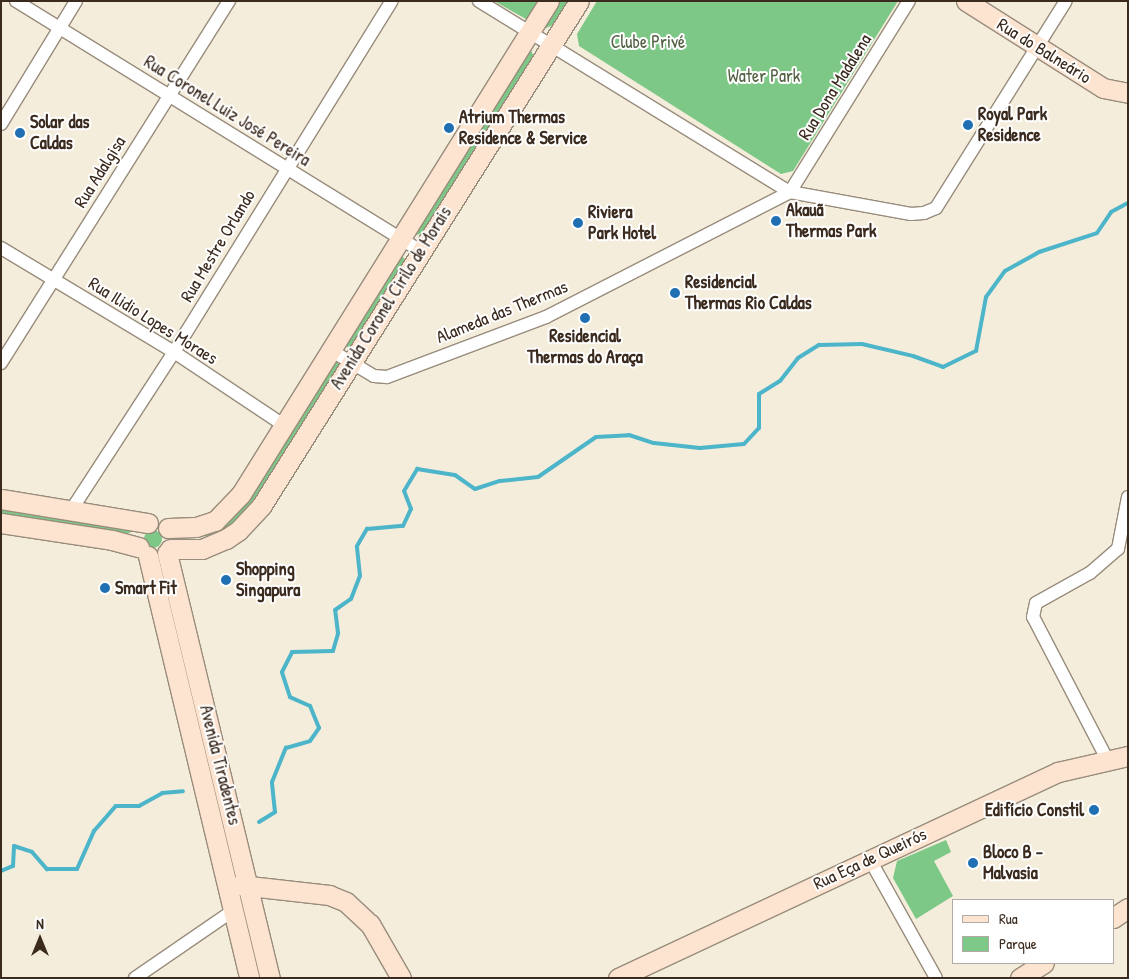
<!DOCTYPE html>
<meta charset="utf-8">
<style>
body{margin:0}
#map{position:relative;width:1129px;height:979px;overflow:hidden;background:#f5eddb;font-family:"Patrick Hand",sans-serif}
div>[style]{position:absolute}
.green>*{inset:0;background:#7dc886}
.round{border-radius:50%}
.stream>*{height:4px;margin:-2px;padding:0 2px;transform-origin:2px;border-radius:2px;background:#4cb5ca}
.roads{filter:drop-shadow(1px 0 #988c7c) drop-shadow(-1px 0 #988c7c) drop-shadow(0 1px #988c7c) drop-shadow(0 -1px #988c7c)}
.street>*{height:12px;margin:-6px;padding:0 6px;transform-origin:6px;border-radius:6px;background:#fff}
.secondary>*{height:19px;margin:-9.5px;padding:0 9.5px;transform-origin:9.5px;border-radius:9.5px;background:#fde4d0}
.dots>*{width:14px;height:14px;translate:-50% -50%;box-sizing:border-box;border:2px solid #fff;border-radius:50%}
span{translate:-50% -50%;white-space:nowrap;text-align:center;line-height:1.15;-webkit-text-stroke:4px #fff;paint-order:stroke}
.park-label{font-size:18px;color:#526142}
.street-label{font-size:18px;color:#3b2a1e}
.poi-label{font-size:18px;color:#3b2a1e;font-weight:700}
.left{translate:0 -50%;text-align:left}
.right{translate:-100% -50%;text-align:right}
.frame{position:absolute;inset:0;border:2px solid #3b2a1e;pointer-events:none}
.legend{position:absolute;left:952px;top:899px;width:162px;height:65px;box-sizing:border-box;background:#fff;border:1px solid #b1aaa5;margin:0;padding:6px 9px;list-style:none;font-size:15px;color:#3b2a1e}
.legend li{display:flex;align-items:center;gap:10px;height:25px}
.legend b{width:25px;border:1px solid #b1aaa5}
.north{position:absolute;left:15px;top:914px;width:50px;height:50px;-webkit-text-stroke:4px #fff;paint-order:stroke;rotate:0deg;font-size:14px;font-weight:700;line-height:20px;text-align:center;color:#3b2a1e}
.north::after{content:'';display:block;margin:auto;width:18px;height:22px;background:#3b2a1e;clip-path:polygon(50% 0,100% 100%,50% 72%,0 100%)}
</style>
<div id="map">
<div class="green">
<i style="clip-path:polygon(494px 1px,540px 1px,526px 19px)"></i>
<i style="clip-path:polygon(556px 1px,568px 1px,553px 25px,546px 28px,543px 25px)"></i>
<i style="clip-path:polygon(597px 1px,898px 1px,793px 171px,781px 174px,579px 46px,577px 34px)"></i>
<i style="clip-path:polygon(530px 48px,534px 57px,424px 233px,416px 235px,414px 231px)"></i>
<i style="clip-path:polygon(401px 254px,406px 261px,351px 348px,347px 347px,345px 345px)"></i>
<i style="clip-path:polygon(335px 361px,340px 365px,253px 503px,228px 529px,207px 539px,204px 533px)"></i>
<i style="clip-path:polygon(1px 506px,133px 527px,134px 531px,126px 534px,1px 516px)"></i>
<i class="round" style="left:144px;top:530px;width:18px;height:18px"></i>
<i style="clip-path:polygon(946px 840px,951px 852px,934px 861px,953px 896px,916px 919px,893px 878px,897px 861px)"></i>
</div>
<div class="stream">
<i style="left:259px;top:822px;width:19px;rotate:-32deg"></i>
<i style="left:275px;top:812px;width:30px;rotate:-96deg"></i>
<i style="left:272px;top:782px;width:37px;rotate:-68deg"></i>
<i style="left:286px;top:748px;width:25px;rotate:-16deg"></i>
<i style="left:310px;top:741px;width:16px;rotate:-55deg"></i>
<i style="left:319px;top:728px;width:24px;rotate:-112deg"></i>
<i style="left:310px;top:706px;width:22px;rotate:-156deg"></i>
<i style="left:290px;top:697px;width:26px;rotate:-108deg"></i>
<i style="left:282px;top:672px;width:22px;rotate:-63deg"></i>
<i style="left:292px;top:652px;width:41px;rotate:-1.4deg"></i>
<i style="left:333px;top:651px;width:19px;rotate:-74deg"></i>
<i style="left:338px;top:633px;width:23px;rotate:-97deg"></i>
<i style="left:335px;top:610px;width:19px;rotate:-35deg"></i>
<i style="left:351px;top:599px;width:25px;rotate:-69deg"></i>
<i style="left:360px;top:576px;width:30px;rotate:-96deg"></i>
<i style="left:357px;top:546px;width:20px;rotate:-60deg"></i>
<i style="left:367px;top:529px;width:36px;rotate:-5deg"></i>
<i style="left:403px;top:526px;width:19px;rotate:-65deg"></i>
<i style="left:411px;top:509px;width:19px;rotate:-111deg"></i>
<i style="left:404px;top:491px;width:26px;rotate:-59deg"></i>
<i style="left:417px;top:469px;width:38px;rotate:9deg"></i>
<i style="left:455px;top:475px;width:24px;rotate:35deg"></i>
<i style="left:475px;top:489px;width:26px;rotate:-18deg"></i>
<i style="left:500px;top:481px;width:38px;rotate:-6deg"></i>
<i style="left:538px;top:477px;width:70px;rotate:-34.6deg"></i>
<i style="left:596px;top:437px;width:33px;rotate:-3deg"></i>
<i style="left:629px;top:435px;width:26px;rotate:18deg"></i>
<i style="left:654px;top:443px;width:46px;rotate:6.2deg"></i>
<i style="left:700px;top:448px;width:44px;rotate:-5.2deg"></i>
<i style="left:744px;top:444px;width:22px;rotate:-47deg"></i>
<i style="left:759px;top:428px;width:34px;rotate:-90deg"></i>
<i style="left:759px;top:394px;width:25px;rotate:-32deg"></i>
<i style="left:780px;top:381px;width:29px;rotate:-52deg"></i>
<i style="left:798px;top:358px;width:25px;rotate:-32deg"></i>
<i style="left:819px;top:345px;width:43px;rotate:-1.3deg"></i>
<i style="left:862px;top:344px;width:52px;rotate:13.2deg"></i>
<i style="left:913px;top:356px;width:32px;rotate:20deg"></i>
<i style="left:943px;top:367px;width:37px;rotate:-26deg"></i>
<i style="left:976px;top:351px;width:55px;rotate:-79.5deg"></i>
<i style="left:986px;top:297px;width:32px;rotate:-54deg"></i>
<i style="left:1005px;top:271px;width:39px;rotate:-29deg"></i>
<i style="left:1039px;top:252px;width:61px;rotate:-18.1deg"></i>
<i style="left:1097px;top:233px;width:25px;rotate:-56deg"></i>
<i style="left:1111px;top:212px;width:19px;rotate:-28deg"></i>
<i style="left:1px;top:871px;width:13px;rotate:-23deg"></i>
<i style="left:13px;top:866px;width:20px;rotate:-87deg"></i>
<i style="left:14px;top:846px;width:19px;rotate:18deg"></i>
<i style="left:32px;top:852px;width:23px;rotate:49deg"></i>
<i style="left:47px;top:869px;width:30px"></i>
<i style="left:77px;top:869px;width:42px;rotate:-65.9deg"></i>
<i style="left:94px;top:831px;width:33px;rotate:-49deg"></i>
<i style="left:116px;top:806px;width:23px"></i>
<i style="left:139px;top:806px;width:26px;rotate:-29deg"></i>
<i style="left:162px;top:793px;width:21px;rotate:-5deg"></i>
</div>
<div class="roads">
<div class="street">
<i style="left:16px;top:1px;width:475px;rotate:31.7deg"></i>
<i style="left:479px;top:1px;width:365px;rotate:31.6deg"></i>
<i style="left:790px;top:192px;width:123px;rotate:10.3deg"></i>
<i style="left:911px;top:214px;width:13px;rotate:-4deg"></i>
<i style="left:924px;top:213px;width:13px;rotate:-23deg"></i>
<i style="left:936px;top:208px;width:244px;rotate:-57.9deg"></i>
<i style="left:1px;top:124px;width:144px;rotate:-58.6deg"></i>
<i style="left:790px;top:192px;width:225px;rotate:-58.1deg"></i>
<i style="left:1px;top:248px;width:202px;rotate:31deg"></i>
<i style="left:174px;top:352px;width:133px;rotate:33.7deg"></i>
<i style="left:332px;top:351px;width:49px;rotate:30.8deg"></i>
<i style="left:374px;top:376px;width:13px;rotate:4deg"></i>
<i style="left:387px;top:377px;width:170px;rotate:-20.7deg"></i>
<i style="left:546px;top:317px;width:274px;rotate:-27.1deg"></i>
<i style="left:1px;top:363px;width:428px;rotate:-57.8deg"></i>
<i style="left:72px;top:509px;width:187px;rotate:-57deg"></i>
<i style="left:174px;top:352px;width:413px;rotate:-58.2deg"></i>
<i style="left:1107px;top:759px;width:160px;rotate:-117.5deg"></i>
<i style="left:1033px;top:617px;width:14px;rotate:-78deg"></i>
<i style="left:1036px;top:603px;width:62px;rotate:-29.1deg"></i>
<i style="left:1090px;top:573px;width:37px;rotate:-41deg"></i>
<i style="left:1118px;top:549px;width:53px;rotate:-79.1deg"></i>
<i style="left:869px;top:858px;width:137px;rotate:60.8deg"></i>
<i style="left:135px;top:978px;width:120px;rotate:-34.5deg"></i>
</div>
<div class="secondary">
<i style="left:966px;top:1px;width:162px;rotate:32.4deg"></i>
<i style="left:1103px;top:88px;width:25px;rotate:11deg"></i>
<i style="left:1px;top:499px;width:149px;rotate:9.3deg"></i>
<i style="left:1px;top:523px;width:112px;rotate:8.7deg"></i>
<i style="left:112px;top:540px;width:28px;rotate:15deg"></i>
<i style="left:168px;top:528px;width:28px;rotate:-2deg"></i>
<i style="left:196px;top:527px;width:20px;rotate:-18deg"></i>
<i style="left:215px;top:521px;width:37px;rotate:-46deg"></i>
<i style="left:241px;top:494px;width:581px;rotate:-58.01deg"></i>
<i style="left:170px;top:549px;width:32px"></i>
<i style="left:202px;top:549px;width:26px;rotate:-23deg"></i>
<i style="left:226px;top:539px;width:14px;rotate:-34deg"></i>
<i style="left:238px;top:531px;width:35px;rotate:-47deg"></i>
<i style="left:262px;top:505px;width:595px;rotate:-57.83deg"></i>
<i style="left:167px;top:553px;width:437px;rotate:76.4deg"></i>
<i style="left:148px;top:556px;width:434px;rotate:76.5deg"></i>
<i style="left:240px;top:885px;width:90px;rotate:6.4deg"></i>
<i style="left:329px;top:895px;width:18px;rotate:22deg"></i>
<i style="left:346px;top:902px;width:33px;rotate:43deg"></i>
<i style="left:370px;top:924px;width:62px;rotate:60.1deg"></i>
<i style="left:1113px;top:918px;width:18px;rotate:-34deg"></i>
<i style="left:618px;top:978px;width:486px;rotate:-25.1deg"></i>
<i style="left:1058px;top:772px;width:72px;rotate:-12.9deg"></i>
<i style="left:1020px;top:978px;width:28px;rotate:-32deg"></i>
</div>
</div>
<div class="dots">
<i style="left:968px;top:125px;background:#1f6fb2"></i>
<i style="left:449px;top:128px;background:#1f6fb2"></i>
<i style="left:20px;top:133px;background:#1f6fb2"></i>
<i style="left:776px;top:221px;background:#1f6fb2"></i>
<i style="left:578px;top:223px;background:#1f6fb2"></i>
<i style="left:675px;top:293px;background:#1f6fb2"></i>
<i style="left:585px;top:318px;background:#1f6fb2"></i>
<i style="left:226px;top:580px;background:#1f6fb2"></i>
<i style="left:105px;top:588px;background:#1f6fb2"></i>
<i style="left:1094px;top:810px;background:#1f6fb2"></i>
<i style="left:973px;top:863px;background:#1f6fb2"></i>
</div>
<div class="park-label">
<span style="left:648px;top:42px">Clube Privé</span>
<span style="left:764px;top:76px">Water Park</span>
</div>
<div class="street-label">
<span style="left:1044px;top:51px;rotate:32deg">Rua do Balneário</span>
<span style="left:835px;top:87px;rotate:-58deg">Rua Dona Madalena</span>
<span style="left:227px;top:111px;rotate:32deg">Rua Coronel Luiz José Pereira</span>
<span style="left:100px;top:172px;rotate:-58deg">Rua Adalgisa</span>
<span style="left:218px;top:246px;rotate:-59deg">Rua Mestre Orlando</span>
<span style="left:391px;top:298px;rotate:-58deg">Avenida Coronel Cirilo de Morais</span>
<span style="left:502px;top:312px;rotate:-22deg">Alameda das Thermas</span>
<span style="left:153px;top:321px;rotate:32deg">Rua Ilidio Lopes Moraes</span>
<span style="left:220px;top:765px;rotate:76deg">Avenida Tiradentes</span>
<span style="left:870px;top:859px;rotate:-25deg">Rua Eça de Queirós</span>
</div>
<div class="poi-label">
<span class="left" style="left:978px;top:125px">Royal Park<br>Residence</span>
<span class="left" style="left:459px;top:128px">Atrium Thermas<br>Residence &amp; Service</span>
<span class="left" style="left:30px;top:133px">Solar das<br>Caldas</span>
<span class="left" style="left:786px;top:221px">Akauã<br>Thermas Park</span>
<span class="left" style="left:588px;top:223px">Riviera<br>Park Hotel</span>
<span class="left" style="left:685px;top:293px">Residencial<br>Thermas Rio Caldas</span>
<span style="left:585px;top:347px">Residencial<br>Thermas do Araça</span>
<span class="left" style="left:236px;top:580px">Shopping<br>Singapura</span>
<span class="left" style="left:115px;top:588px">Smart Fit</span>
<span class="right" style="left:1084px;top:810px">Edifício Constil</span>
<span class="left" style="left:983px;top:863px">Bloco B -<br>Malvasia</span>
</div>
<div class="frame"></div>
<ul class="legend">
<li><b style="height:6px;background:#fde4d0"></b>Rua</li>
<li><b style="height:14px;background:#7dc886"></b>Parque</li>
</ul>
<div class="north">N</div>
</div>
